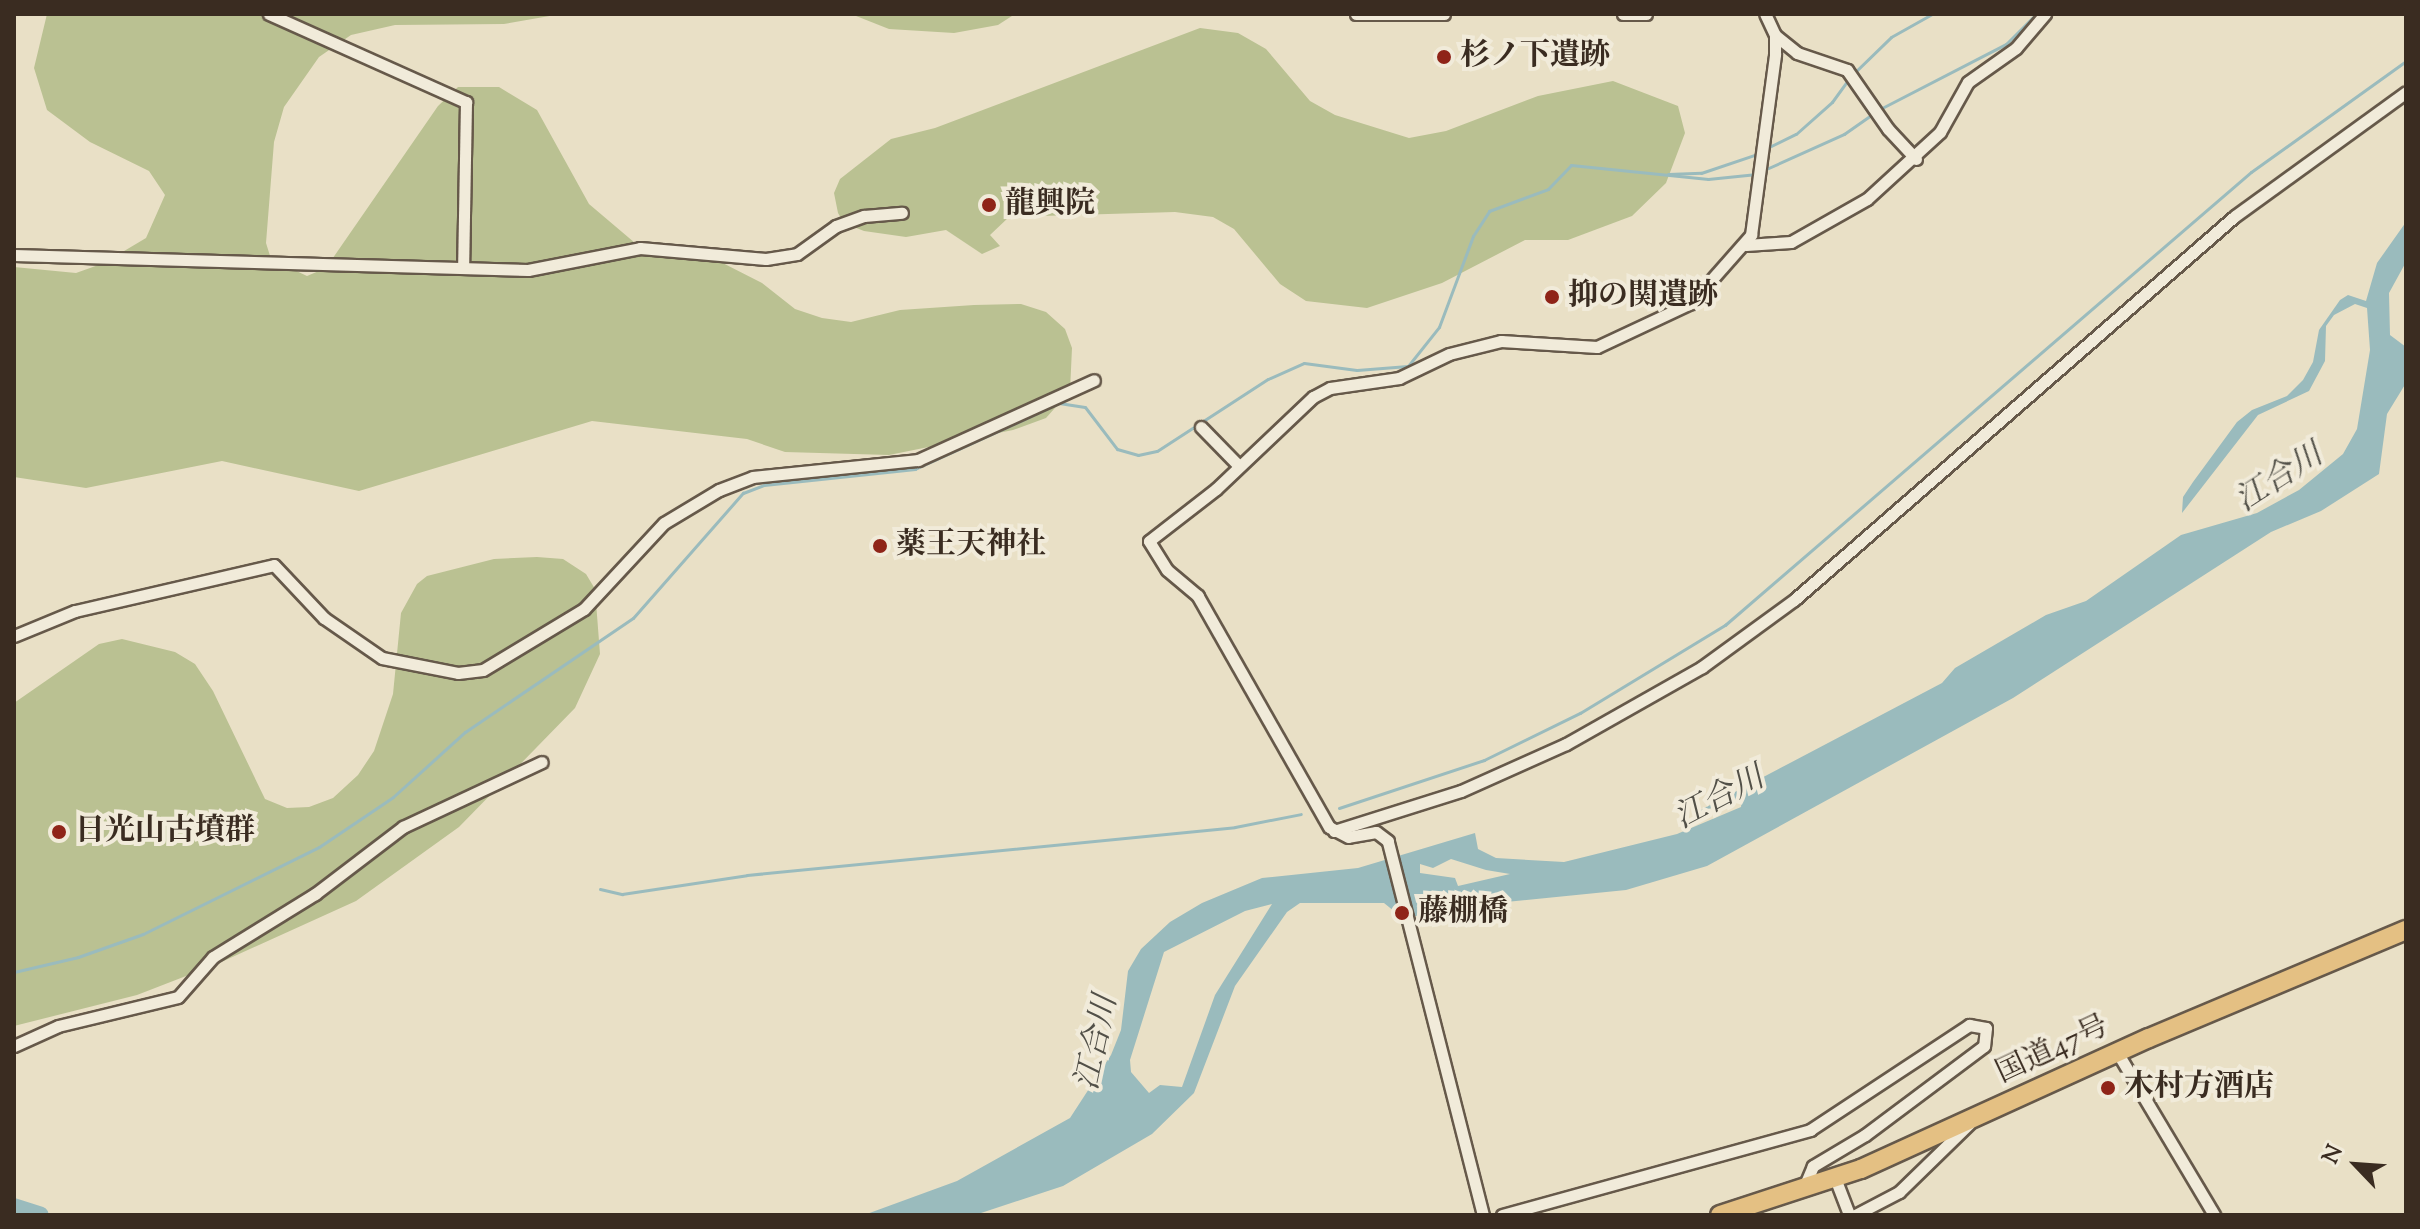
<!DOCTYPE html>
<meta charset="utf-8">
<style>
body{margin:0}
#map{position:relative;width:2420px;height:1229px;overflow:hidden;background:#e9e0c6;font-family:"Sorts Mill Goudy","Noto Serif JP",serif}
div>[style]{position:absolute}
.green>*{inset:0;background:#bac192}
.water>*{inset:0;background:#9abbbd}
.stream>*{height:3px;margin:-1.5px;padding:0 1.5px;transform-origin:1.5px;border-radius:1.5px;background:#9abbbd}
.river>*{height:16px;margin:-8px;padding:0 8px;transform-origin:8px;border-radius:8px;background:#9abbbd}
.roads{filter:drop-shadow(2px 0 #66594a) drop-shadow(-2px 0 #66594a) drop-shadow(0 2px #66594a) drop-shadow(0 -2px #66594a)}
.minor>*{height:11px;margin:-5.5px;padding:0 5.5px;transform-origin:5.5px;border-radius:5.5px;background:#f1ebda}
.trunk>*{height:18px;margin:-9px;padding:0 9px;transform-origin:9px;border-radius:9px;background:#e4c083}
.dots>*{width:22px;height:22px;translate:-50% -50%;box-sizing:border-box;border:4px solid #f1ebda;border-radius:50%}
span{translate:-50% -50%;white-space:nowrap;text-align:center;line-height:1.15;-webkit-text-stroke:8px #f1ebda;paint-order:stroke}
.poi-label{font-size:30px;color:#3a2c21;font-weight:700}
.left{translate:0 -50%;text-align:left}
.street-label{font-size:30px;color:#3a2c21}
.water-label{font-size:32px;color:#525048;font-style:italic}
.frame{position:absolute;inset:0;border:16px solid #3a2c21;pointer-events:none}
.north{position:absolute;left:2316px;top:1125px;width:80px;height:80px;-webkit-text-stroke:6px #f1ebda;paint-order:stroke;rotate:295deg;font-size:22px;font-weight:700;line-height:32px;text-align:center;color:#3a2c21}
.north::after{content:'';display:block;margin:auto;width:28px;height:36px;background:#3a2c21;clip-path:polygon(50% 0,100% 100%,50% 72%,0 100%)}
</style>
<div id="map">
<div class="green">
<i style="clip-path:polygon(47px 14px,561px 14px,504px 24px,395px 25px,351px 35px,319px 57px,284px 107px,274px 142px,266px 243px,271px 259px,307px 276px,326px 268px,438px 106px,458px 87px,499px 87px,537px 110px,589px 204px,635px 243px,705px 254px,762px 283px,795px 309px,822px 318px,851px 322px,900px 310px,974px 305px,1021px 304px,1046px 312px,1065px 329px,1072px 348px,1070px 391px,1046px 418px,1013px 430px,889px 455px,785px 452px,747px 439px,592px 421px,359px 491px,222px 461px,86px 488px,14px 477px,14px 267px,76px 273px,104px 263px,146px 238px,165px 195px,149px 171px,90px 142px,47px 110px,34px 68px)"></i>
<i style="clip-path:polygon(851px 14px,1015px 14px,998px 25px,954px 33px,889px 29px)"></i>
<i style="clip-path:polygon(1200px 28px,1238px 33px,1266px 49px,1310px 101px,1335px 115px,1409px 138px,1446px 131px,1538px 96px,1613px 81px,1678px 106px,1685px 133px,1666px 183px,1632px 216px,1568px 240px,1525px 240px,1442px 283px,1367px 308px,1306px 301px,1280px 284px,1234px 229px,1213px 217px,1175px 212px,1009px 217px,990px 235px,1000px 246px,982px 254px,946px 230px,906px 237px,864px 231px,844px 223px,838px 213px,834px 193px,840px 179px,891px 139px,935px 128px)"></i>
<i style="clip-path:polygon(537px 557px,563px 559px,586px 574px,595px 589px,600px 654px,575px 708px,459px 827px,356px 901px,217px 964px,137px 995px,14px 1026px,14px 703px,99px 644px,122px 639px,175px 652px,195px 664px,213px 691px,265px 799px,287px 808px,309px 807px,333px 798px,358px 775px,374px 751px,393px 694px,401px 613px,417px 584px,427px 576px,494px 559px)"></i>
</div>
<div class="water">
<i style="clip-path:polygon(evenodd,2406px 222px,2406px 262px,2389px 293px,2390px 335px,2406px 347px,2406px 383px,2387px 414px,2379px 474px,2321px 511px,2271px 532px,2013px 698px,1707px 866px,1626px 890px,1436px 909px,1405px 920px,1384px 903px,1300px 903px,1287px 912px,1235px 986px,1194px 1093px,1152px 1134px,1063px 1186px,975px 1215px,864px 1215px,957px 1181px,1070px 1118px,1111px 1055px,1121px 1030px,1128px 971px,1141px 949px,1170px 922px,1202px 903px,1262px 878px,1358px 868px,1475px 833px,1478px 849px,1496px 858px,1564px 862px,1677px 834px,1741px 807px,1742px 799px,1695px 813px,1942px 683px,1955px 668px,2046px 615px,2086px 601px,2181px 535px,2257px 513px,2299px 490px,2343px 454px,2357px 429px,2370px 350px,2367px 308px,2355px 304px,2334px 315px,2326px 326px,2325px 361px,2309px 391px,2258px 415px,2182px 513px,2183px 497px,2193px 482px,2237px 422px,2252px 410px,2287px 396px,2303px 380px,2313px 362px,2319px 330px,2340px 300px,2348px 295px,2366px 301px,2377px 263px,2406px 222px,1451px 859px,1486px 870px,1510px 874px,1458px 886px,1455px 878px,1420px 873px,1420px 864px,1433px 868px,1451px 859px,2406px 222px,1272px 904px,1215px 995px,1182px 1087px,1160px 1085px,1149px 1093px,1131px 1072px,1130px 1060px,1164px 952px,1245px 911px,1272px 904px)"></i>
</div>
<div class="stream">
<i style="left:1853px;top:74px;width:53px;rotate:-44.2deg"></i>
<i style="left:1891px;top:37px;width:47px;rotate:-29.3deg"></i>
<i style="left:1880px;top:109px;width:142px;rotate:-27.3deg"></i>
<i style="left:2006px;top:44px;width:42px;rotate:-45deg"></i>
<i style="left:1767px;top:148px;width:32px;rotate:-26deg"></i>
<i style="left:1796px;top:134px;width:48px;rotate:-41.6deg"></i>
<i style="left:1832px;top:102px;width:27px;rotate:-54deg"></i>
<i style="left:1764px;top:170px;width:88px;rotate:-24.2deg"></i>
<i style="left:1844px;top:134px;width:37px;rotate:-35deg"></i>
<i style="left:1668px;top:174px;width:33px;rotate:-2deg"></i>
<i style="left:1701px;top:173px;width:59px;rotate:-18.7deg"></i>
<i style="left:1339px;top:808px;width:153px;rotate:-18.3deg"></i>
<i style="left:1484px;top:760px;width:107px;rotate:-26.1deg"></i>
<i style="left:1580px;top:713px;width:170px;rotate:-31.3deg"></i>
<i style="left:1725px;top:625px;width:694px;rotate:-40.74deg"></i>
<i style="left:2251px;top:172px;width:191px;rotate:-35.6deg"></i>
<i style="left:600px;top:889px;width:23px;rotate:13deg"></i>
<i style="left:622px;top:894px;width:126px;rotate:-8.6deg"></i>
<i style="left:747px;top:875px;width:490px;rotate:-5.6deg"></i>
<i style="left:1235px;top:827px;width:67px;rotate:-11.1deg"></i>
<i style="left:14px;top:972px;width:66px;rotate:-13.2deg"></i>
<i style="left:78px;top:957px;width:69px;rotate:-19.5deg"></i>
<i style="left:143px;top:934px;width:196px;rotate:-26.3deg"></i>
<i style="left:319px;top:847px;width:89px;rotate:-34deg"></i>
<i style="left:393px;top:797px;width:97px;rotate:-42.1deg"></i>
<i style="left:465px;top:732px;width:203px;rotate:-34.2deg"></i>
<i style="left:633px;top:618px;width:167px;rotate:-48.7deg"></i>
<i style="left:743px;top:493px;width:22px;rotate:-21deg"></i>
<i style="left:764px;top:485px;width:152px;rotate:-6deg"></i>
<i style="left:915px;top:469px;width:158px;rotate:-24.6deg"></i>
<i style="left:1059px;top:403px;width:26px;rotate:9deg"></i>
<i style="left:1085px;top:407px;width:53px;rotate:52.7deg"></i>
<i style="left:1117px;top:449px;width:22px;rotate:16deg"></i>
<i style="left:1138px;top:455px;width:19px;rotate:-12deg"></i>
<i style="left:1157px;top:451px;width:132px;rotate:-33deg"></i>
<i style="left:1268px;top:379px;width:39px;rotate:-24deg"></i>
<i style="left:1304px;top:363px;width:53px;rotate:7.5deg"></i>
<i style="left:1357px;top:370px;width:51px;rotate:-4.5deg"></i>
<i style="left:1408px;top:366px;width:50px;rotate:-51.5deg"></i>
<i style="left:1439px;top:327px;width:97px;rotate:-69.5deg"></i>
<i style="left:1473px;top:236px;width:30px;rotate:-57deg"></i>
<i style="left:1489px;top:211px;width:63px;rotate:-20.4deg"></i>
<i style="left:1548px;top:189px;width:33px;rotate:-46deg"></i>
<i style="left:1571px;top:165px;width:138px;rotate:5.8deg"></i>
<i style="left:1708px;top:179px;width:49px;rotate:-5.8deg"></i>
</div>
<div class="river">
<i style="left:14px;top:1206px;width:28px;rotate:18deg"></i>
</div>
<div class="roads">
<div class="minor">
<i style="left:269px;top:14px;width:216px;rotate:24.1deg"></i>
<i style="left:466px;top:102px;width:165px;rotate:91deg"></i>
<i style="left:1356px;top:14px;width:88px"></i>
<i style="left:1623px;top:14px;width:23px"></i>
<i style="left:1775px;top:35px;width:28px;rotate:39deg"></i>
<i style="left:1797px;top:53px;width:53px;rotate:18.8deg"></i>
<i style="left:1847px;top:70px;width:72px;rotate:55.2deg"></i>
<i style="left:1888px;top:129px;width:41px;rotate:47deg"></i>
<i style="left:1746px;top:245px;width:45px;rotate:-3.8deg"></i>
<i style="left:1791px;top:242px;width:87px;rotate:-29.5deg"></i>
<i style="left:1867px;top:199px;width:99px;rotate:-42.5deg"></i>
<i style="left:1940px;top:132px;width:57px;rotate:-60.8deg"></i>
<i style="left:1968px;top:82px;width:59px;rotate:-35.3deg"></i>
<i style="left:2016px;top:48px;width:45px;rotate:-49.5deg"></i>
<i style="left:14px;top:255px;width:514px;rotate:1.67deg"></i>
<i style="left:528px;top:270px;width:114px;rotate:-11.1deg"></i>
<i style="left:640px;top:248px;width:126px;rotate:5deg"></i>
<i style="left:766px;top:259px;width:31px;rotate:-9deg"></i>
<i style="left:797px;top:254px;width:48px;rotate:-35.7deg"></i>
<i style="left:836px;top:226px;width:30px;rotate:-20deg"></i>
<i style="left:864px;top:216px;width:38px;rotate:-5deg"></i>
<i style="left:1201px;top:427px;width:54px;rotate:45.7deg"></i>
<i style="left:14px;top:636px;width:66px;rotate:-22.3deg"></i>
<i style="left:75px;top:611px;width:204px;rotate:-13deg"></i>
<i style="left:274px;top:565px;width:73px;rotate:46.7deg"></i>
<i style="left:324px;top:618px;width:70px;rotate:34.6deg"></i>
<i style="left:382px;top:658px;width:77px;rotate:11.2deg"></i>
<i style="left:458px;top:673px;width:25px;rotate:-7deg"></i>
<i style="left:483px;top:670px;width:118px;rotate:-31.1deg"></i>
<i style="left:584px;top:609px;width:117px;rotate:-47.1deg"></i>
<i style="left:664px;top:523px;width:64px;rotate:-31deg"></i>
<i style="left:719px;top:490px;width:36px;rotate:-21deg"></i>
<i style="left:753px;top:477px;width:166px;rotate:-5.9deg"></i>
<i style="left:918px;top:460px;width:193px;rotate:-24.4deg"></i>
<i style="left:1334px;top:831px;width:133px;rotate:-17.5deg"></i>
<i style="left:1461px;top:791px;width:115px;rotate:-24.1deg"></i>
<i style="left:1566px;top:744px;width:156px;rotate:-29.5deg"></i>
<i style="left:1702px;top:667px;width:114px;rotate:-36.1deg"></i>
<i style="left:1794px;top:600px;width:585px;rotate:-41.05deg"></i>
<i style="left:2235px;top:216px;width:211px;rotate:-35.9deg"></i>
<i style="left:14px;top:1046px;width:48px;rotate:-24.4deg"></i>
<i style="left:58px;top:1026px;width:123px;rotate:-13.6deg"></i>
<i style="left:178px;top:997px;width:53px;rotate:-48.8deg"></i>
<i style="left:213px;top:957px;width:120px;rotate:-31.7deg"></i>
<i style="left:315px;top:894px;width:111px;rotate:-37.3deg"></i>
<i style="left:403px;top:827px;width:153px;rotate:-25.1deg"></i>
<i style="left:2117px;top:1052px;width:190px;rotate:59.2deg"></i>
<i style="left:1835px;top:1178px;width:40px;rotate:69deg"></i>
<i style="left:1483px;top:1215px;width:386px;rotate:-104.3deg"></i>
<i style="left:1388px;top:841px;width:15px;rotate:-143deg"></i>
<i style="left:1376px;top:832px;width:28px;rotate:170deg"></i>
<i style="left:1348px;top:837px;width:21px;rotate:-152deg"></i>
<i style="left:1329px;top:827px;width:266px;rotate:-119.6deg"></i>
<i style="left:1198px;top:596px;width:40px;rotate:-140deg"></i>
<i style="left:1167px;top:570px;width:34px;rotate:-122deg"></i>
<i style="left:1149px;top:541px;width:85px;rotate:-37.8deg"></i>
<i style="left:1216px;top:489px;width:134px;rotate:-43.5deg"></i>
<i style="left:1313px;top:397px;width:19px;rotate:-28deg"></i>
<i style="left:1330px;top:388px;width:70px;rotate:-8.2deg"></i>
<i style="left:1399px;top:378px;width:55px;rotate:-25.6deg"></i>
<i style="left:1449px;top:354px;width:54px;rotate:-14deg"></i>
<i style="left:1501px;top:341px;width:96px;rotate:3.6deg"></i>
<i style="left:1597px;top:347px;width:104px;rotate:-25.1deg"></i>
<i style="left:1691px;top:303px;width:91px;rotate:-48.6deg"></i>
<i style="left:1751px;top:235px;width:183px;rotate:-82.4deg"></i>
<i style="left:1775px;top:54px;width:19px;rotate:-90deg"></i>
<i style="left:1775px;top:35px;width:23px;rotate:-115deg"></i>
<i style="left:1502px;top:1215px;width:320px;rotate:-15.4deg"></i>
<i style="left:1810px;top:1130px;width:191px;rotate:-33.4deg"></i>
<i style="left:1969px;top:1025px;width:17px;rotate:10deg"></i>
<i style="left:1986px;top:1028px;width:18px;rotate:96deg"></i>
<i style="left:1984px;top:1046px;width:149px;rotate:143.2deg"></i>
<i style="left:1865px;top:1135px;width:61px;rotate:149.2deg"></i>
<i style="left:1813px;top:1166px;width:25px;rotate:113deg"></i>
<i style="left:1855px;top:1215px;width:50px;rotate:-27.6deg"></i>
<i style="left:1899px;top:1192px;width:98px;rotate:-44.2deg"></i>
</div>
<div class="trunk">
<i style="left:1720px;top:1215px;width:148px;rotate:-18.1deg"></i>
<i style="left:1861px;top:1169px;width:316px;rotate:-24.5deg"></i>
<i style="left:2149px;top:1038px;width:279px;rotate:-22.8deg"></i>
</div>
</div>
<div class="dots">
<i style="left:1444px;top:57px;background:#8f2418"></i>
<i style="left:989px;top:205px;background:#8f2418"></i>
<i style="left:1552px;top:297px;background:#8f2418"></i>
<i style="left:880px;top:546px;background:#8f2418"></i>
<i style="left:59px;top:832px;background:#8f2418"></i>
<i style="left:1402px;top:913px;background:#8f2418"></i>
<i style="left:2108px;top:1088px;background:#8f2418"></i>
</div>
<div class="poi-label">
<span class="left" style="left:1460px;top:57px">杉ノ下遺跡</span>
<span class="left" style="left:1005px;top:205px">龍興院</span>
<span class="left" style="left:1568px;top:297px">抑の関遺跡</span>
<span class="left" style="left:896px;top:546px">薬王天神社</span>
<span class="left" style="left:75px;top:832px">日光山古墳群</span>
<span class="left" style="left:1418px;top:913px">藤棚橋</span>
<span class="left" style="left:2124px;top:1088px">木村方酒店</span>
</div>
<div class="street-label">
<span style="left:2053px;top:1051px;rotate:-25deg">国道47号</span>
</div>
<div class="water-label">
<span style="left:2280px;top:479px;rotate:-33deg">江合川</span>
<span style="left:1720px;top:799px;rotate:-28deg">江合川</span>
<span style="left:1098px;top:1043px;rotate:-78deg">江合川</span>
</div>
<div class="frame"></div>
<div class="north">N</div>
</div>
